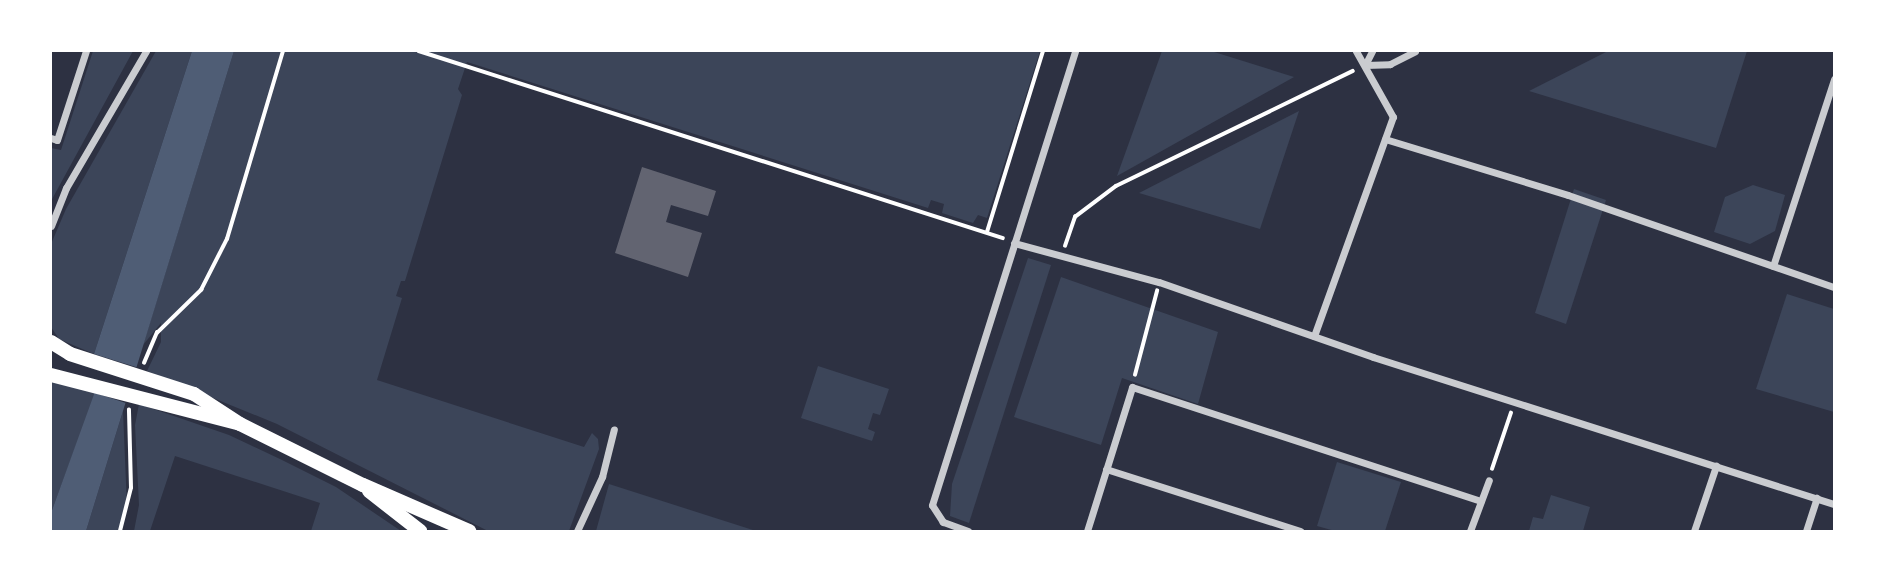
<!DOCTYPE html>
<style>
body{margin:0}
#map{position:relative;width:1885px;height:582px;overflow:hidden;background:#2d3142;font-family:"Public Sans",sans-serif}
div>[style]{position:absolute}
.green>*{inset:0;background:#3c4559}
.water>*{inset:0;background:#4f5d75}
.pier>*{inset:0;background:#2d3142}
.building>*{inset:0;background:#626471}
.path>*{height:3.5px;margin:-1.75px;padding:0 1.75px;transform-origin:1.75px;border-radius:1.75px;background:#fff}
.minor>*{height:7px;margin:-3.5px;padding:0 3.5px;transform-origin:3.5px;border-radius:3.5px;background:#caccd0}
.secondary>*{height:14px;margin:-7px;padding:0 7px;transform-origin:7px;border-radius:7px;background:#fff}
span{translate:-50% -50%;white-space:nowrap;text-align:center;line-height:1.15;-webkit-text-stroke:7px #fff;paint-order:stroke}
.frame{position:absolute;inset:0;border:52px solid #fff;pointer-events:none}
</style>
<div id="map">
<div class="green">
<i style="clip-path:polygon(93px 51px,133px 51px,51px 201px,51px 148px,61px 150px)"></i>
<i style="clip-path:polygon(156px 51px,192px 51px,94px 354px,59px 339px,51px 327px,51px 244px,66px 209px)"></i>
<i style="clip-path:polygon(234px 51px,1040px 51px,987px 218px,978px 215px,973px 223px,942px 213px,944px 204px,931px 200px,928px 208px,467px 62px,458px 89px,462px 95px,405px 281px,401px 281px,396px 296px,402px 298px,377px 380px,584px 447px,592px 433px,598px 439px,599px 449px,569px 531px,488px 531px,277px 424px,147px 371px,161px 342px,161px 323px,143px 345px)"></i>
<i style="clip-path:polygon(1162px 51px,1211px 51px,1294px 77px,1117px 176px)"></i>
<i style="clip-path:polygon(1608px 51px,1747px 51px,1716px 148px,1529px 91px)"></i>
<i style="clip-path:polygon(1299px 111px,1260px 229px,1139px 193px)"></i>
<i style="clip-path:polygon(1753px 185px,1785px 195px,1775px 231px,1750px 244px,1714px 232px,1725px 197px)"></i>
<i style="clip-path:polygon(1574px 189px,1606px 200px,1566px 324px,1535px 313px)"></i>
<i style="clip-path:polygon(1028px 258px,1051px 265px,969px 523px,950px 516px,952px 484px)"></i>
<i style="clip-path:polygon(1061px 277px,1218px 332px,1198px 404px,1122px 378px,1101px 445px,1014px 417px)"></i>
<i style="clip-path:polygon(1787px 294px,1834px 309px,1834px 412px,1756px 389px)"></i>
<i style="clip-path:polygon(818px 366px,889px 389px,880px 415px,873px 413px,868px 429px,875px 432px,872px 441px,801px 418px)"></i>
<i style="clip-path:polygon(51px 381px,96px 392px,51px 513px)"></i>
<i style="clip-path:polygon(139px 404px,229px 435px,280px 459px,336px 487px,401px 531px,311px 531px,320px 503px,175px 456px,150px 531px,134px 531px,139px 505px,135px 425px)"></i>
<i style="clip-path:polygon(123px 411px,127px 507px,121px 531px,86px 531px)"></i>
<i style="clip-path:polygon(1337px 462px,1401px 482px,1385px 531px,1335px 531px,1317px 526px)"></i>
<i style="clip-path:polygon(609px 484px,756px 531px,596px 531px)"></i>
<i style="clip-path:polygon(1551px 495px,1590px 507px,1583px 531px,1529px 531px,1533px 517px,1543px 519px)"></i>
</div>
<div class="water">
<i style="clip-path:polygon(192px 51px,234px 51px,86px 531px,51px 531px,51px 513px,101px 375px,94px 354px)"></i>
</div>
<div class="pier">
<i style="clip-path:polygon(91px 353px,139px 368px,129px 404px,92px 392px,97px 375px)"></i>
</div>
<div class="building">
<i style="clip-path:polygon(642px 167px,716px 191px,708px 216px,671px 205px,666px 222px,702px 233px,688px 277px,615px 253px)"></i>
</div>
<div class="path">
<i style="left:419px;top:51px;width:613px;rotate:17.76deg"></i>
<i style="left:987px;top:232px;width:189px;rotate:-72.8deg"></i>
<i style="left:1065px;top:246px;width:31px;rotate:-71deg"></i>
<i style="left:1075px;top:217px;width:51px;rotate:-37.1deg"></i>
<i style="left:1116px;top:186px;width:263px;rotate:-25.9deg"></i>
<i style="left:144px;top:363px;width:33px;rotate:-67deg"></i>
<i style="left:157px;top:333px;width:62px;rotate:-44.3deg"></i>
<i style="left:201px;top:290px;width:57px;rotate:-63deg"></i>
<i style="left:227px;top:239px;width:196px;rotate:-73.4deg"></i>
<i style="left:1135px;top:375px;width:87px;rotate:-75.3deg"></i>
<i style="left:1492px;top:469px;width:59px;rotate:-71.3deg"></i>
<i style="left:120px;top:531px;width:44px;rotate:-75.7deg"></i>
<i style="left:131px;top:488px;width:78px;rotate:-91.5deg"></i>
</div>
<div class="minor">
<i style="left:1365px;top:65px;width:25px;rotate:-2deg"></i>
<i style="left:1390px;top:64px;width:28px;rotate:-27deg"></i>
<i style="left:1365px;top:65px;width:16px;rotate:-63deg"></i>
<i style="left:51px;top:138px;width:6px;rotate:18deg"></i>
<i style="left:57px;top:140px;width:94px;rotate:-72deg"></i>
<i style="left:1385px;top:139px;width:191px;rotate:17deg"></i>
<i style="left:1568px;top:195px;width:281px;rotate:19.1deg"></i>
<i style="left:51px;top:226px;width:41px;rotate:-68.5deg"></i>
<i style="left:66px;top:188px;width:159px;rotate:-59.7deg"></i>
<i style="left:1014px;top:243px;width:150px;rotate:15.1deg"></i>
<i style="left:1159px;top:282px;width:227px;rotate:19.3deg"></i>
<i style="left:1373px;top:357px;width:484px;rotate:17.7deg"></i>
<i style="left:1773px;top:266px;width:197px;rotate:-71.9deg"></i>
<i style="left:1314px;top:336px;width:233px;rotate:-70.2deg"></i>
<i style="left:1393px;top:117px;width:76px;rotate:-119.3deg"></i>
<i style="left:1106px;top:469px;width:204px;rotate:17.7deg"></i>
<i style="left:577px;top:531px;width:60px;rotate:-65.2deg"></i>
<i style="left:602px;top:477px;width:49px;rotate:-76deg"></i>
<i style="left:968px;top:531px;width:27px;rotate:-160deg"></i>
<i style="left:943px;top:522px;width:20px;rotate:-123deg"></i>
<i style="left:932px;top:505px;width:476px;rotate:-72.5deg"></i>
<i style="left:1087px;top:531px;width:151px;rotate:-72.6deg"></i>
<i style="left:1132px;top:387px;width:367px;rotate:18.1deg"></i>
<i style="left:1470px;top:531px;width:54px;rotate:-69.6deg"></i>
<i style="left:1694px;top:531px;width:69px;rotate:-71.3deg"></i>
<i style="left:1806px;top:531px;width:35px;rotate:-72deg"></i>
</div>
<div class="secondary">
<i style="left:51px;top:342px;width:22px;rotate:32deg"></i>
<i style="left:70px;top:354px;width:130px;rotate:17.9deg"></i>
<i style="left:194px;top:394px;width:55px;rotate:33.1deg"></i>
<i style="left:240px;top:424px;width:137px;rotate:26.4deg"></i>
<i style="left:363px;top:485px;width:116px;rotate:23.5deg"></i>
<i style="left:51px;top:375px;width:191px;rotate:14.5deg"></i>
<i style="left:369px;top:491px;width:65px;rotate:38.1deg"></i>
</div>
<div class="frame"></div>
</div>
